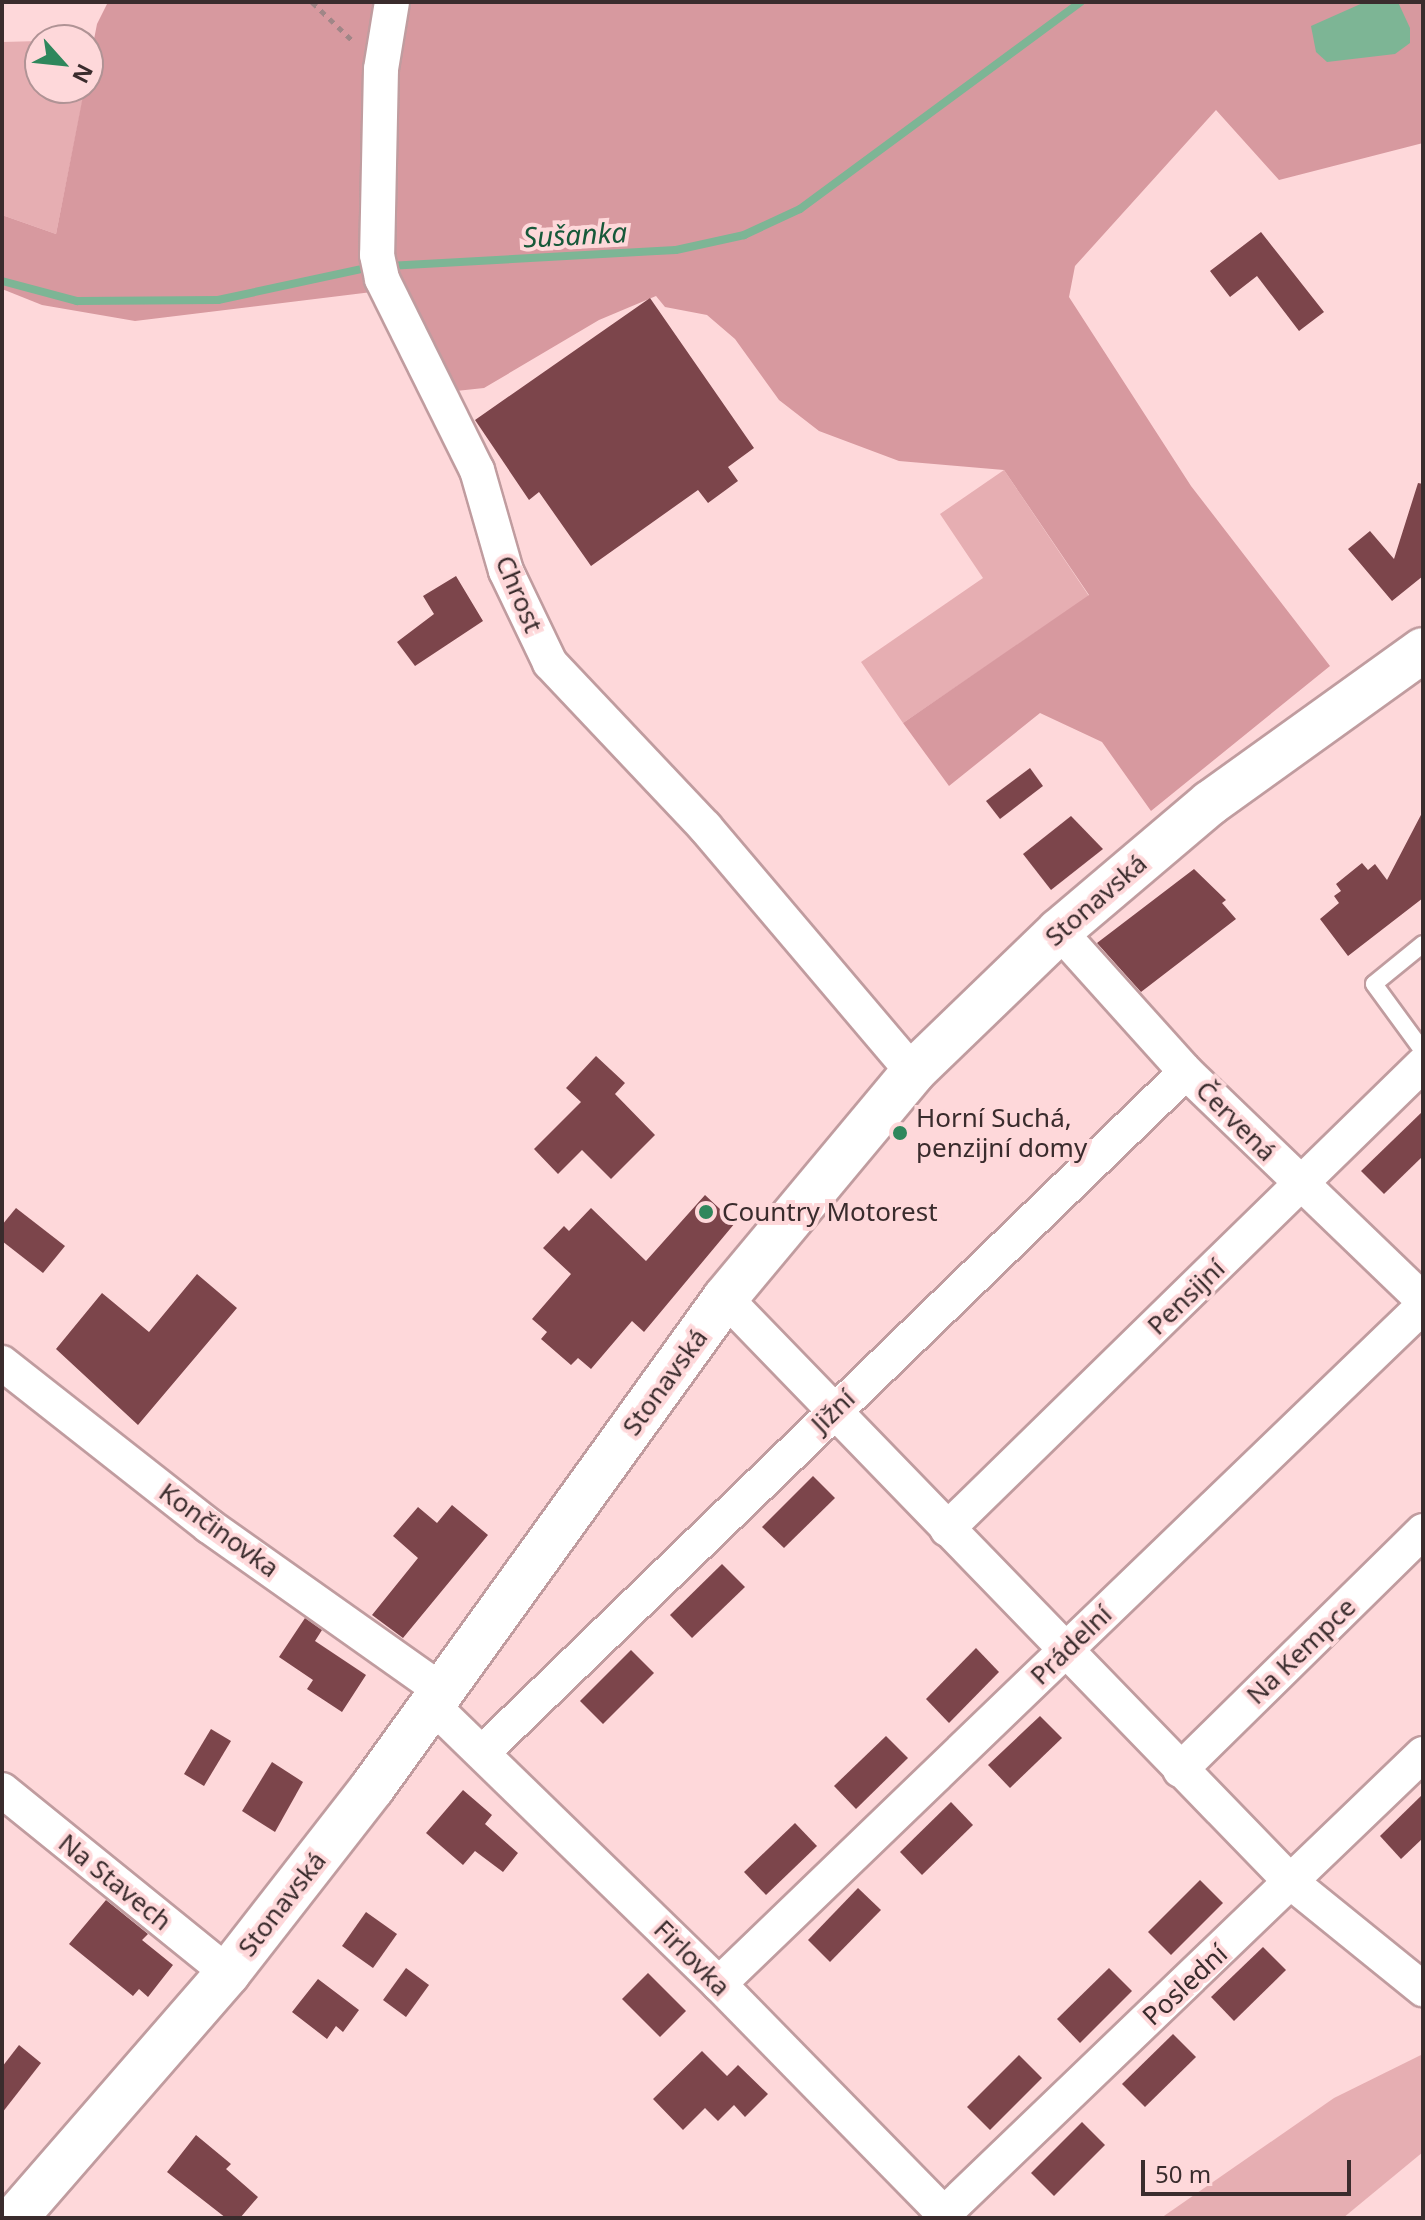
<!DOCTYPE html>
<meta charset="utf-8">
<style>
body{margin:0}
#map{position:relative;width:1425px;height:2220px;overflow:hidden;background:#fed8da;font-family:"Noto Sans",sans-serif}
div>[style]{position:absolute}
.green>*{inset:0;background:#e6aeb2}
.forest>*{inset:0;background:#d7999f}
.water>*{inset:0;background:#7db595}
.stream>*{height:8px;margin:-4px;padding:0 4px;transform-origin:4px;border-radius:4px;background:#7db595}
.building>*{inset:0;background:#7c454b}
.path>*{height:5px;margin-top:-2.5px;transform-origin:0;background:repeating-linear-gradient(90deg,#a08687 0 6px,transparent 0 12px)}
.roads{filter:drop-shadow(2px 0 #c09c9f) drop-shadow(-2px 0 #c09c9f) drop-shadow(0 2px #c09c9f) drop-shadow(0 -2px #c09c9f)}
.lane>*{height:16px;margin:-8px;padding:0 8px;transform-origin:8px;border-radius:8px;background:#fff}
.street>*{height:34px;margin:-17px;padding:0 17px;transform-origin:17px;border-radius:17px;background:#fff}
.secondary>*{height:44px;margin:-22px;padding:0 22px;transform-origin:22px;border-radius:22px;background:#fff}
.dots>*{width:22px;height:22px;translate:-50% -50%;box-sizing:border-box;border:4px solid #fed8da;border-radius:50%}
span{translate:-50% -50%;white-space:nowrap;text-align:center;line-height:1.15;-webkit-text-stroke:8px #fed8da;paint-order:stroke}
.street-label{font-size:26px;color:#3a2c2d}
.poi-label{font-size:26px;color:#3a2c2d}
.left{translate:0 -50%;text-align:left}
.water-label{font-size:28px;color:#17593a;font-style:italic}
.frame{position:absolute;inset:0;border:4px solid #3a2c2d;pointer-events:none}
.north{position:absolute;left:24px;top:24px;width:80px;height:80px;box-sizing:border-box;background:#fed8da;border:2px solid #b09395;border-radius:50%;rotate:117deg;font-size:22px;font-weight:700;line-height:32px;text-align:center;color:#3a2c2d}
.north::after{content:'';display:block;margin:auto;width:28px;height:36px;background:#2f875c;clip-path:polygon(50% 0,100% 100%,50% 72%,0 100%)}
.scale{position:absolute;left:1141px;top:2160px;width:210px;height:36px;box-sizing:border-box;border:4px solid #3a2c2d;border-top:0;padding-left:10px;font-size:24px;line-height:28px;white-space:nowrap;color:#3a2c2d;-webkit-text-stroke:6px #fed8da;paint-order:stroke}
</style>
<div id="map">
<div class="green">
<i style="clip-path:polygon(40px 41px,40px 88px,85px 88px,56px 234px,2px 215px,2px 42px)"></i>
<i style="clip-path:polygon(1004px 470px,1089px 596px,903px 723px,861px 662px,983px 578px,940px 514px)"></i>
<i style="clip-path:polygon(1423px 2054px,1423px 2152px,1343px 2218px,1161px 2218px,1334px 2098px)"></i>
</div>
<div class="forest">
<i style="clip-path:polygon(108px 2px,1423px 2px,1423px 143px,1279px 180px,1216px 110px,1075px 266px,1069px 297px,1191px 486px,1330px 666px,1151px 811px,1102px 742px,1040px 713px,949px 786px,903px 723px,1089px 595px,1004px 470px,899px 461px,819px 431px,779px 400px,735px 339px,707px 315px,665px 307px,656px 296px,599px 320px,484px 388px,456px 391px,372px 292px,135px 321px,42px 305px,2px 289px,2px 215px,56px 234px,97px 24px)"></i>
</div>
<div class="water">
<i style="clip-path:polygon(1365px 2px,1398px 2px,1410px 28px,1410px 43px,1395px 54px,1327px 62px,1316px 52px,1311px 26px)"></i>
</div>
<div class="stream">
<i style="left:388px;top:266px;width:288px;rotate:-3.2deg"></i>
<i style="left:676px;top:250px;width:70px;rotate:-12.4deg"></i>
<i style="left:744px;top:235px;width:62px;rotate:-24.9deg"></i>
<i style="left:800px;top:209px;width:349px;rotate:-36.4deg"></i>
<i style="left:2px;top:281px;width:78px;rotate:14.9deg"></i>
<i style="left:77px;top:301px;width:141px;rotate:-0.4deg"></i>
<i style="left:218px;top:300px;width:157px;rotate:-12.2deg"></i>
</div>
<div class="building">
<i style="clip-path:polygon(1261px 232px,1324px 312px,1299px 331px,1257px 276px,1230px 297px,1210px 271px)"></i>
<i style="clip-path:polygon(650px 298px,754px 448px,728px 467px,738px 481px,708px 503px,698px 490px,591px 566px,539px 492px,529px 500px,475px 420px)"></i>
<i style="clip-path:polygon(1418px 483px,1423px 484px,1423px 576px,1392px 601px,1348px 549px,1370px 531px,1394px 559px)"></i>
<i style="clip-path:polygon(456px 576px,483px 621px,415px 666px,397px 642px,434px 614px,423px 596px)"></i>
<i style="clip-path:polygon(1030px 768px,1043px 786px,1000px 819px,986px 801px)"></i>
<i style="clip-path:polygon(1423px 811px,1423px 898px,1348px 956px,1320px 919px,1339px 903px,1334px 896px,1341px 891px,1336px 884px,1362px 863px,1368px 870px,1375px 864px,1387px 880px)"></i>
<i style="clip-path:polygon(1071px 816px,1103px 849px,1051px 890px,1023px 854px)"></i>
<i style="clip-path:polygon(1194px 869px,1226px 900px,1222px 903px,1236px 919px,1141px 992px,1097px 943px)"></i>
<i style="clip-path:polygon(596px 1056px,625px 1083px,615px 1094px,655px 1135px,611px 1179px,582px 1150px,558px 1174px,534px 1149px,581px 1102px,566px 1088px)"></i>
<i style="clip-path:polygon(1423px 1111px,1423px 1156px,1384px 1194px,1361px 1171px)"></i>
<i style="clip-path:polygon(705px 1195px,735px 1223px,644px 1332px,632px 1321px,591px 1369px,578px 1358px,571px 1365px,541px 1339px,547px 1332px,532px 1319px,571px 1274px,543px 1248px,564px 1226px,569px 1231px,591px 1208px,646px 1261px)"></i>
<i style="clip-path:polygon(16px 1208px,65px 1246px,43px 1273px,2px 1241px,2px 1225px)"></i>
<i style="clip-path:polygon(197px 1274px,237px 1308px,138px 1425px,56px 1349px,102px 1293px,149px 1332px)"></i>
<i style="clip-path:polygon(813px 1476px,835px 1498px,784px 1548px,762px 1527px)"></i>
<i style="clip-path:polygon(452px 1505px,488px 1535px,403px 1638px,372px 1615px,418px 1558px,393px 1536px,418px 1507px,437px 1523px)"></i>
<i style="clip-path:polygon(722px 1564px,745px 1587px,692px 1638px,670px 1615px)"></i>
<i style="clip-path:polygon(305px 1618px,322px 1630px,315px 1641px,366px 1675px,342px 1712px,307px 1689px,313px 1680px,279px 1657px)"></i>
<i style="clip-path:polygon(976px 1648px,999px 1672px,949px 1723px,926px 1699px)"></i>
<i style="clip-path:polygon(631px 1650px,654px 1673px,603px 1724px,580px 1701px)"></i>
<i style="clip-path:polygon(1040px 1716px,1062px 1738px,1010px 1788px,988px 1765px)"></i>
<i style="clip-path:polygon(211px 1729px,231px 1741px,204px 1786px,184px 1774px)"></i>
<i style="clip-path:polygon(886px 1736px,908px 1758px,856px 1809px,834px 1786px)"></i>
<i style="clip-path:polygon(272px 1762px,303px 1782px,275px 1832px,242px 1811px)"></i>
<i style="clip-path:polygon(463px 1790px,492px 1815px,485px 1824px,518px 1853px,503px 1872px,475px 1851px,463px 1865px,426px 1833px)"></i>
<i style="clip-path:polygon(1423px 1794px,1423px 1838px,1401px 1859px,1380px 1836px)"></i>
<i style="clip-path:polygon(951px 1802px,973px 1825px,922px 1875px,900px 1852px)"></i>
<i style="clip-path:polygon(795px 1823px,817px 1846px,766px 1895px,744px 1872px)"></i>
<i style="clip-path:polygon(1200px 1880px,1223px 1903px,1171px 1955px,1148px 1932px)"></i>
<i style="clip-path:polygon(858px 1888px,881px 1910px,830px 1962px,808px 1940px)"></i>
<i style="clip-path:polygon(106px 1900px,148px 1934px,142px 1940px,173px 1965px,148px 1997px,139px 1989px,133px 1996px,69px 1944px)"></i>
<i style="clip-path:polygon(366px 1912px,397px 1934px,373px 1968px,342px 1946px)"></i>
<i style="clip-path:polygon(1263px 1947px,1286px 1970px,1234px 2021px,1211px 1997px)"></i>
<i style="clip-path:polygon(406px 1968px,429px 1985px,406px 2017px,383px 2000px)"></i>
<i style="clip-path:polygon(1109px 1968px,1132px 1991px,1080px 2043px,1057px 2019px)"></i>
<i style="clip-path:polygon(648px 1973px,686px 2011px,660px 2037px,622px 1999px)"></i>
<i style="clip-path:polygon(318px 1979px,359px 2010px,343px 2032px,336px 2026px,327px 2039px,292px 2012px)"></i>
<i style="clip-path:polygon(1173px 2034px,1196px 2057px,1145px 2107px,1122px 2084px)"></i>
<i style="clip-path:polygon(19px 2045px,41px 2063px,2px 2113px,2px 2067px)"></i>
<i style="clip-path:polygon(702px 2051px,727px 2076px,738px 2065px,768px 2094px,745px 2117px,734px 2105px,718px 2121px,705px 2108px,683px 2130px,653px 2099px)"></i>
<i style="clip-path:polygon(1019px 2055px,1042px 2078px,990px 2130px,967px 2107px)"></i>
<i style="clip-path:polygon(1082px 2122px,1105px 2145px,1054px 2196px,1031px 2173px)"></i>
<i style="clip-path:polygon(196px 2135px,231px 2164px,226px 2169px,258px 2197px,240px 2218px,226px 2218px,167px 2172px)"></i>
</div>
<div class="path">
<i style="left:312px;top:2px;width:59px;rotate:43.6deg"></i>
</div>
<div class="roads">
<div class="lane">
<i style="left:1423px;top:944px;width:63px;rotate:140.8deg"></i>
<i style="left:1374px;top:984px;width:83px;rotate:53.8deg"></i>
</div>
<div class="street">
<i style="left:392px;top:2px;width:68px;rotate:99.3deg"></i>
<i style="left:381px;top:69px;width:186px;rotate:91.2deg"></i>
<i style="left:377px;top:255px;width:25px;rotate:78deg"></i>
<i style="left:382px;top:279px;width:213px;rotate:63.6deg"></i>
<i style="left:477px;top:470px;width:105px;rotate:74deg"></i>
<i style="left:506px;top:571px;width:102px;rotate:64.4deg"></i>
<i style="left:550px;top:663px;width:226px;rotate:46.6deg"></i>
<i style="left:705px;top:827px;width:321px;rotate:49.7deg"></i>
<i style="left:1059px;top:931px;width:190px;rotate:48deg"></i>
<i style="left:1186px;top:1072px;width:329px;rotate:43.9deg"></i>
<i style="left:725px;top:1298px;width:815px;rotate:45.9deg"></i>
<i style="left:1292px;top:1883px;width:169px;rotate:39deg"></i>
<i style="left:2px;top:1363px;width:263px;rotate:38.2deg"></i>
<i style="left:209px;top:1526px;width:284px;rotate:35.3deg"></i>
<i style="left:947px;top:1529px;width:665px;rotate:-44.33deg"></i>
<i style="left:431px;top:1704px;width:402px;rotate:44.2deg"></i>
<i style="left:719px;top:1984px;width:327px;rotate:45.6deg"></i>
<i style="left:483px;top:1752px;width:978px;rotate:-44.05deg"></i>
<i style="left:1180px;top:1770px;width:341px;rotate:-44.5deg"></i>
<i style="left:2px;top:1790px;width:291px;rotate:39deg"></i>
<i style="left:719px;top:1984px;width:977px;rotate:-43.92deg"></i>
<i style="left:944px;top:2214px;width:664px;rotate:-43.84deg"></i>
</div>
<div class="secondary">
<i style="left:15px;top:2218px;width:325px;rotate:-49deg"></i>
<i style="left:228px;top:1973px;width:234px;rotate:-52.1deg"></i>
<i style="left:372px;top:1788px;width:604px;rotate:-54.23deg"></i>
<i style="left:725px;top:1298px;width:294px;rotate:-50.2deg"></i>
<i style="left:913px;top:1072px;width:203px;rotate:-44deg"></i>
<i style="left:1059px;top:931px;width:198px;rotate:-40.3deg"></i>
<i style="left:1210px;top:803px;width:262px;rotate:-35.7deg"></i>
</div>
</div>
<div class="dots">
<i style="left:900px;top:1133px;background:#2f875c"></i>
<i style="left:706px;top:1212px;background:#2f875c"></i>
</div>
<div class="street-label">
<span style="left:519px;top:594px;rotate:67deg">Chrost</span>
<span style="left:1096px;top:900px;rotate:-41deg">Stonavská</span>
<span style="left:1236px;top:1121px;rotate:45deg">Červená</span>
<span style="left:1186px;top:1297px;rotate:-44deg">Pensijní</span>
<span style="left:665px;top:1382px;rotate:-54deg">Stonavská</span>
<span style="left:833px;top:1411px;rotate:-44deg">Jižní</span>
<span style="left:219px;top:1530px;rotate:36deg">Končinovka</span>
<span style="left:1071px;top:1645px;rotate:-44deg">Prádelní</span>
<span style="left:1301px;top:1651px;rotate:-44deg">Na Kempce</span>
<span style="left:115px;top:1882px;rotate:39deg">Na Stavech</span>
<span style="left:282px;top:1904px;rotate:-52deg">Stonavská</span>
<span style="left:692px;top:1958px;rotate:45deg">Firlovka</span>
<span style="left:1185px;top:1985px;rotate:-43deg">Poslední</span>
</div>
<div class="poi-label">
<span class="left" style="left:916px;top:1133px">Horní Suchá,<br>penzijní domy</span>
<span class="left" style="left:722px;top:1212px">Country Motorest</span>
</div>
<div class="water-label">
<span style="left:575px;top:234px;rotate:-3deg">Sušanka</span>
</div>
<div class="frame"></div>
<div class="north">N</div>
<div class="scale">50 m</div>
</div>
